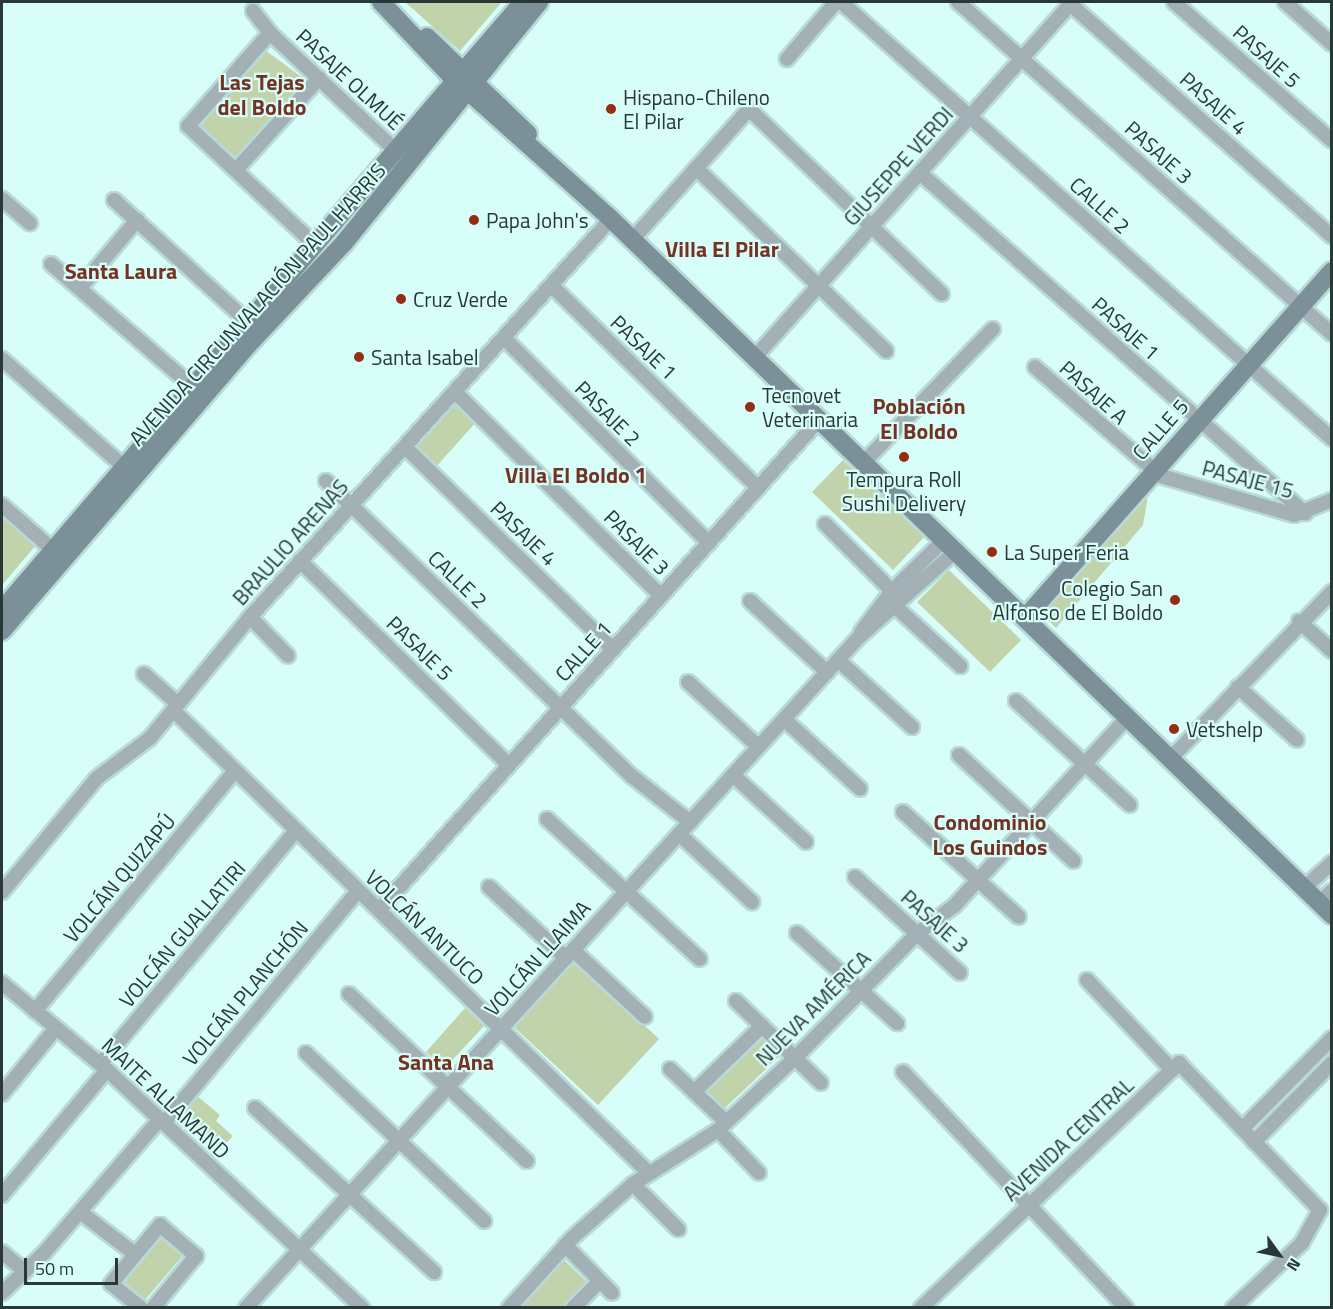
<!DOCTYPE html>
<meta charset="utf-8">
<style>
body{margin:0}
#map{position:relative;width:1333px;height:1309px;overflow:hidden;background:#d8fefa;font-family:"Titillium Web",sans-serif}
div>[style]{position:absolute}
.green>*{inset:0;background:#c1d3ab}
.roads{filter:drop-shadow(2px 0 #b8dad7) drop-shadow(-2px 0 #b8dad7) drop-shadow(0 2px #b8dad7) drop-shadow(0 -2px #b8dad7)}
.street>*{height:14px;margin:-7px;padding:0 7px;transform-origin:7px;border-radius:7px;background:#a3b1b6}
.secondary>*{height:18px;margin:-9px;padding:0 9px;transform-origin:9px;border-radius:9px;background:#7b9098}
.dots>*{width:16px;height:16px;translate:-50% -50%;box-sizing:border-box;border:3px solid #d8fefa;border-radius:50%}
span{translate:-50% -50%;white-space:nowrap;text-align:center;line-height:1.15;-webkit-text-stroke:4.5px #d8fefa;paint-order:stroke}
.street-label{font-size:21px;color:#293836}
.poi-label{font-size:21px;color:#293836}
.left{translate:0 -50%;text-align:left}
.right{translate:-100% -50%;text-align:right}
.neighbourhood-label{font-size:22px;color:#753121;font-weight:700}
.frame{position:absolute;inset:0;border:3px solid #293836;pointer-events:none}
.north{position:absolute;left:1249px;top:1225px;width:60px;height:60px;-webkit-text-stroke:4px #d8fefa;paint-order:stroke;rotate:123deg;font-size:16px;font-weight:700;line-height:24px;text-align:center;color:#293836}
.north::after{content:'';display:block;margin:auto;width:21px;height:27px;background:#293836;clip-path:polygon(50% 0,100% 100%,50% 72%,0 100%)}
.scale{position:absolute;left:24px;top:1258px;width:94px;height:27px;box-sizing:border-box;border:3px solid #293836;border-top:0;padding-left:8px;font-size:18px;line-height:21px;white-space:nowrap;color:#293836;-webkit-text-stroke:4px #d8fefa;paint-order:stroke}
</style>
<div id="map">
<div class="green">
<i style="clip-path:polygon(405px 2px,499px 2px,501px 3px,460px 51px)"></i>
<i style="clip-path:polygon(265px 50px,307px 81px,306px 89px,243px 157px,235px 159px,200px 128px,200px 122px)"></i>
<i style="clip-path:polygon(456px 400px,477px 421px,435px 468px,413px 448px)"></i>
<i style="clip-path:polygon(843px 460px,924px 537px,893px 570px,812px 492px)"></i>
<i style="clip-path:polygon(1150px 484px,1143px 525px,1056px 628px,1035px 606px)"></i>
<i style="clip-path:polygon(2px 515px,36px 545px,2px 585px)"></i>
<i style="clip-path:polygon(949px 570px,1021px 640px,990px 672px,917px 602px)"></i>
<i style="clip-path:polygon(575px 960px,659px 1039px,598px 1105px,514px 1027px)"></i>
<i style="clip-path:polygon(465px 1008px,484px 1026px,444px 1069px,426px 1052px)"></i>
<i style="clip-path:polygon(761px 1031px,783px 1053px,724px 1109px,703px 1089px)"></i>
<i style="clip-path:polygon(197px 1096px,220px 1115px,216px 1121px,233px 1136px,217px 1153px,178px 1115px)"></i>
<i style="clip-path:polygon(161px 1233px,185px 1253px,145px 1300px,121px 1279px)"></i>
<i style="clip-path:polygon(563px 1259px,588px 1283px,562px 1307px,521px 1307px)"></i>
</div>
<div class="roads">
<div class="street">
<i style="left:841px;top:2px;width:657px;rotate:41.67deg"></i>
<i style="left:958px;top:2px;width:500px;rotate:41.6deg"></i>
<i style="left:1068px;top:2px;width:353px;rotate:41.6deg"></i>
<i style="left:1174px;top:2px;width:210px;rotate:41.3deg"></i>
<i style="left:1285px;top:2px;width:63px;rotate:41.8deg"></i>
<i style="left:253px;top:11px;width:28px;rotate:52deg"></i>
<i style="left:270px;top:33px;width:173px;rotate:43.1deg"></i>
<i style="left:270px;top:33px;width:124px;rotate:131.4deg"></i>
<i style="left:188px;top:126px;width:174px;rotate:43.1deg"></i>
<i style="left:787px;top:59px;width:75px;rotate:-49.3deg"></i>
<i style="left:696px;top:168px;width:264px;rotate:43.9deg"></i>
<i style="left:236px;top:170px;width:124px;rotate:-47.9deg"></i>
<i style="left:920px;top:173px;width:514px;rotate:41.45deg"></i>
<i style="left:2px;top:199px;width:37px;rotate:41deg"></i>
<i style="left:114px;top:200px;width:183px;rotate:42.3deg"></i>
<i style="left:632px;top:240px;width:176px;rotate:-48.2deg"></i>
<i style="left:749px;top:109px;width:267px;rotate:43.8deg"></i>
<i style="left:51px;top:264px;width:188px;rotate:40.9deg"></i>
<i style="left:552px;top:286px;width:289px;rotate:44.4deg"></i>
<i style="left:80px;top:288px;width:89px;rotate:-50deg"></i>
<i style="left:504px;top:338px;width:290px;rotate:45deg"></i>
<i style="left:754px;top:358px;width:477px;rotate:-48.2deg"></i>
<i style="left:2px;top:359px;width:163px;rotate:41.5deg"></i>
<i style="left:1035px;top:367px;width:167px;rotate:40.9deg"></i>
<i style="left:1161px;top:476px;width:139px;rotate:16.3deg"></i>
<i style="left:1294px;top:515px;width:41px;rotate:-21.5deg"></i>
<i style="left:455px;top:392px;width:290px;rotate:44.7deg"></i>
<i style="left:405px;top:447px;width:290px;rotate:44.2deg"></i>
<i style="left:864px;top:462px;width:185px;rotate:-45.9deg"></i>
<i style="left:326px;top:481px;width:426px;rotate:44deg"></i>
<i style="left:633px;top:777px;width:73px;rotate:38.3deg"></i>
<i style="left:2px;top:505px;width:68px;rotate:41.4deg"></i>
<i style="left:825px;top:524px;width:95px;rotate:45deg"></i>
<i style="left:300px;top:561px;width:292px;rotate:44.3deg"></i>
<i style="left:750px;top:601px;width:105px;rotate:42.7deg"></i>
<i style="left:897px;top:608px;width:86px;rotate:42.6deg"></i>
<i style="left:250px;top:617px;width:54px;rotate:45.7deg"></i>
<i style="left:1299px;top:621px;width:45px;rotate:42.3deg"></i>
<i style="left:861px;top:632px;width:51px;rotate:-52.9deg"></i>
<i style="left:892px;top:591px;width:74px;rotate:-44.5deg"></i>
<i style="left:838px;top:660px;width:100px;rotate:42.2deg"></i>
<i style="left:144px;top:674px;width:45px;rotate:41.4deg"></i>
<i style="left:688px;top:682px;width:96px;rotate:42.5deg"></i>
<i style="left:1238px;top:687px;width:79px;rotate:41.9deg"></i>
<i style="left:1016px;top:701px;width:154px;rotate:42.4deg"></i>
<i style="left:173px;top:710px;width:664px;rotate:44.21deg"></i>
<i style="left:784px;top:719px;width:103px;rotate:42.6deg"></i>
<i style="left:959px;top:755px;width:156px;rotate:42.7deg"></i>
<i style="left:1170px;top:759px;width:233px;rotate:-45.9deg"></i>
<i style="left:733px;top:775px;width:99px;rotate:42.5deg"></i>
<i style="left:903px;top:812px;width:156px;rotate:42.2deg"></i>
<i style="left:547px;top:819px;width:207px;rotate:42.5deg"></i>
<i style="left:679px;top:834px;width:100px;rotate:43deg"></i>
<i style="left:855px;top:877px;width:142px;rotate:42.4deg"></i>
<i style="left:489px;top:887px;width:105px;rotate:42.7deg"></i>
<i style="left:1304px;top:888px;width:38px;rotate:-42deg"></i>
<i style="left:2px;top:892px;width:148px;rotate:-50.2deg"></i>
<i style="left:97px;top:778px;width:66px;rotate:-37deg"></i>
<i style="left:150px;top:738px;width:157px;rotate:-50.4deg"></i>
<i style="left:250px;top:617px;width:537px;rotate:-47.79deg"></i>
<i style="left:1319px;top:903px;width:18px;rotate:-43deg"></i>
<i style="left:379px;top:910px;width:659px;rotate:-48.08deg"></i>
<i style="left:797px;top:933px;width:135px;rotate:42deg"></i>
<i style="left:573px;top:950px;width:98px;rotate:42.9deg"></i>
<i style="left:1087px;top:980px;width:124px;rotate:46.6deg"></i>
<i style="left:2px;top:983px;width:136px;rotate:39.6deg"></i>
<i style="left:107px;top:1070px;width:349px;rotate:43deg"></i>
<i style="left:349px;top:994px;width:244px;rotate:43.2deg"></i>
<i style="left:736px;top:1001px;width:118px;rotate:44deg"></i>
<i style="left:35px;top:1011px;width:311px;rotate:-50.2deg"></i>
<i style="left:306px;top:1053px;width:245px;rotate:43.3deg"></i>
<i style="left:100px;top:1064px;width:303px;rotate:-50deg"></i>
<i style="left:670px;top:1069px;width:77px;rotate:43.4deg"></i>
<i style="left:903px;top:1072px;width:325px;rotate:46.6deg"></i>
<i style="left:694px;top:1092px;width:95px;rotate:-44.1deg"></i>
<i style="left:2px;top:1094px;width:85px;rotate:-50.7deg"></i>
<i style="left:255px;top:1108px;width:243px;rotate:42.5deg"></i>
<i style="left:164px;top:1123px;width:302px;rotate:-50.1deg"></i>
<i style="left:1242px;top:1129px;width:128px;rotate:-45.3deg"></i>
<i style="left:718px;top:1130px;width:59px;rotate:46.4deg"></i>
<i style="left:1254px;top:1142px;width:111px;rotate:-45.4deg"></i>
<i style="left:633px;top:1184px;width:64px;rotate:45deg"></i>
<i style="left:2px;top:1195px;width:163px;rotate:-50deg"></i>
<i style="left:80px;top:1212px;width:69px;rotate:37.4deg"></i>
<i style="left:565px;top:1245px;width:67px;rotate:45.6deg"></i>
<i style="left:2px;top:1252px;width:30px;rotate:40deg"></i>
<i style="left:2px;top:1293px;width:58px;rotate:-43.6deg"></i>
<i style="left:44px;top:1253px;width:177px;rotate:-49.1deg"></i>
<i style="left:141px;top:1308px;width:38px;rotate:-141deg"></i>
<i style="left:111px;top:1284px;width:77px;rotate:-50.3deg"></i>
<i style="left:160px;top:1225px;width:48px;rotate:40.7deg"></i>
<i style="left:196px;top:1256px;width:67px;rotate:129.6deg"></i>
<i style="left:246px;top:1308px;width:909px;rotate:-47.59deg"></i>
<i style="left:859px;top:637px;width:131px;rotate:-41.6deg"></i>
<i style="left:509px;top:1308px;width:94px;rotate:-48deg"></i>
<i style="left:572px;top:1238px;width:81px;rotate:-41.5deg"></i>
<i style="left:633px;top:1184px;width:101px;rotate:-32.4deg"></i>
<i style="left:718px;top:1130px;width:105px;rotate:-43.1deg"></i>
<i style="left:795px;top:1058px;width:175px;rotate:-45.5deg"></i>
<i style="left:918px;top:933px;width:45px;rotate:-36.9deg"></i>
<i style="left:954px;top:906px;width:257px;rotate:-47.4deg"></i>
<i style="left:573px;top:1308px;width:38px;rotate:-45deg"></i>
<i style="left:921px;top:1308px;width:356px;rotate:-43.5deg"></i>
<i style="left:1179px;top:1063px;width:204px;rotate:46.2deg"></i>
<i style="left:1320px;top:1210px;width:38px;rotate:119deg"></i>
<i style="left:1302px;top:1243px;width:95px;rotate:136.7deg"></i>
</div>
<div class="secondary">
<i style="left:381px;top:2px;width:99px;rotate:46.6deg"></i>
<i style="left:449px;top:74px;width:217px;rotate:41.8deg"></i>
<i style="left:611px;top:219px;width:1002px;rotate:43.99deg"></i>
<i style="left:427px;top:37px;width:140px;rotate:43.8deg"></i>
<i style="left:2px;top:610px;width:801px;rotate:-49.41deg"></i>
<i style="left:1025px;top:618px;width:463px;rotate:-48.5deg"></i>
<i style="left:2px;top:631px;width:374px;rotate:-49.3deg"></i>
<i style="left:246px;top:347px;width:143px;rotate:-46.7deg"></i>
<i style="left:344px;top:243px;width:310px;rotate:-51deg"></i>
</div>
</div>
<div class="dots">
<i style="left:611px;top:109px;background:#952d13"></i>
<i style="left:474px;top:220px;background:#952d13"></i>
<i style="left:401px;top:299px;background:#952d13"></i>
<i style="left:359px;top:357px;background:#952d13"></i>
<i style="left:750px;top:407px;background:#952d13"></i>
<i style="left:904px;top:457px;background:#952d13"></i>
<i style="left:992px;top:552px;background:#952d13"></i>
<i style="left:1175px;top:600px;background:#952d13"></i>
<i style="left:1174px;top:729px;background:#952d13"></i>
</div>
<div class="street-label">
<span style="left:1267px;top:56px;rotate:42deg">PASAJE 5</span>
<span style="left:350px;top:79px;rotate:43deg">PASAJE OLMUÉ</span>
<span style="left:1214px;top:103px;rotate:42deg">PASAJE 4</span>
<span style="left:1159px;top:152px;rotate:42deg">PASAJE 3</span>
<span style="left:898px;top:166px;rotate:-48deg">GIUSEPPE VERDI</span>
<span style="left:1100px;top:205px;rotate:42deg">CALLE 2</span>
<span style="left:257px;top:304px;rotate:-48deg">AVENIDA CIRCUNVALACIÓN PAUL HARRIS</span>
<span style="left:1126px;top:328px;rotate:42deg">PASAJE 1</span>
<span style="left:644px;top:347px;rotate:44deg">PASAJE 1</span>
<span style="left:1094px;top:392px;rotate:42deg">PASAJE A</span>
<span style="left:608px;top:413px;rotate:45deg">PASAJE 2</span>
<span style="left:1160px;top:429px;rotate:-49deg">CALLE 5</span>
<span style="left:1248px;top:479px;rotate:15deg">PASAJE 15</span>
<span style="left:524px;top:533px;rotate:44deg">PASAJE 4</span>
<span style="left:290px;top:542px;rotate:-48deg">BRAULIO ARENAS</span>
<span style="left:637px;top:542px;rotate:45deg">PASAJE 3</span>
<span style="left:458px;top:579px;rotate:44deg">CALLE 2</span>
<span style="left:420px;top:648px;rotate:44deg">PASAJE 5</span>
<span style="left:583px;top:651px;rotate:-48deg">CALLE 1</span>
<span style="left:119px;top:878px;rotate:-50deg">VOLCÁN QUIZAPÚ</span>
<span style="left:935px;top:921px;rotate:42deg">PASAJE 3</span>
<span style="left:425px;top:927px;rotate:44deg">VOLCÁN ANTUCO</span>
<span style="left:182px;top:934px;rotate:-50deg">VOLCÁN GUALLATIRI</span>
<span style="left:537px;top:958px;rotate:-48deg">VOLCÁN LLAIMA</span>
<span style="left:245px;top:993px;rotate:-50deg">VOLCÁN PLANCHÓN</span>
<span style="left:813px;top:1008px;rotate:-45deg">NUEVA AMÉRICA</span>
<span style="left:166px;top:1098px;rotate:43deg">MAITE ALLAMAND</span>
<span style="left:1068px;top:1139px;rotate:-43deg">AVENIDA CENTRAL</span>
</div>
<div class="poi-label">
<span class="left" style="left:623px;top:109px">Hispano-Chileno<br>El Pilar</span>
<span class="left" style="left:486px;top:220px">Papa John's</span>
<span class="left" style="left:413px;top:299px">Cruz Verde</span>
<span class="left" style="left:371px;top:357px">Santa Isabel</span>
<span class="left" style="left:762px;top:407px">Tecnovet<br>Veterinaria</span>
<span style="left:904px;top:491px">Tempura Roll<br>Sushi Delivery</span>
<span class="left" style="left:1004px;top:552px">La Super Feria</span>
<span class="right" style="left:1163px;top:600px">Colegio San<br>Alfonso de El Boldo</span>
<span class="left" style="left:1186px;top:729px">Vetshelp</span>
</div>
<div class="neighbourhood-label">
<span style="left:262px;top:95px">Las Tejas<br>del Boldo</span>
<span style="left:722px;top:250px">Villa El Pilar</span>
<span style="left:121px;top:272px">Santa Laura</span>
<span style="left:919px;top:419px">Población<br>El Boldo</span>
<span style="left:576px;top:476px">Villa El Boldo 1</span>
<span style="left:990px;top:835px">Condominio<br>Los Guindos</span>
<span style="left:446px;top:1063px">Santa Ana</span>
</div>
<div class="frame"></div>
<div class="north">N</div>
<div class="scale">50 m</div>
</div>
